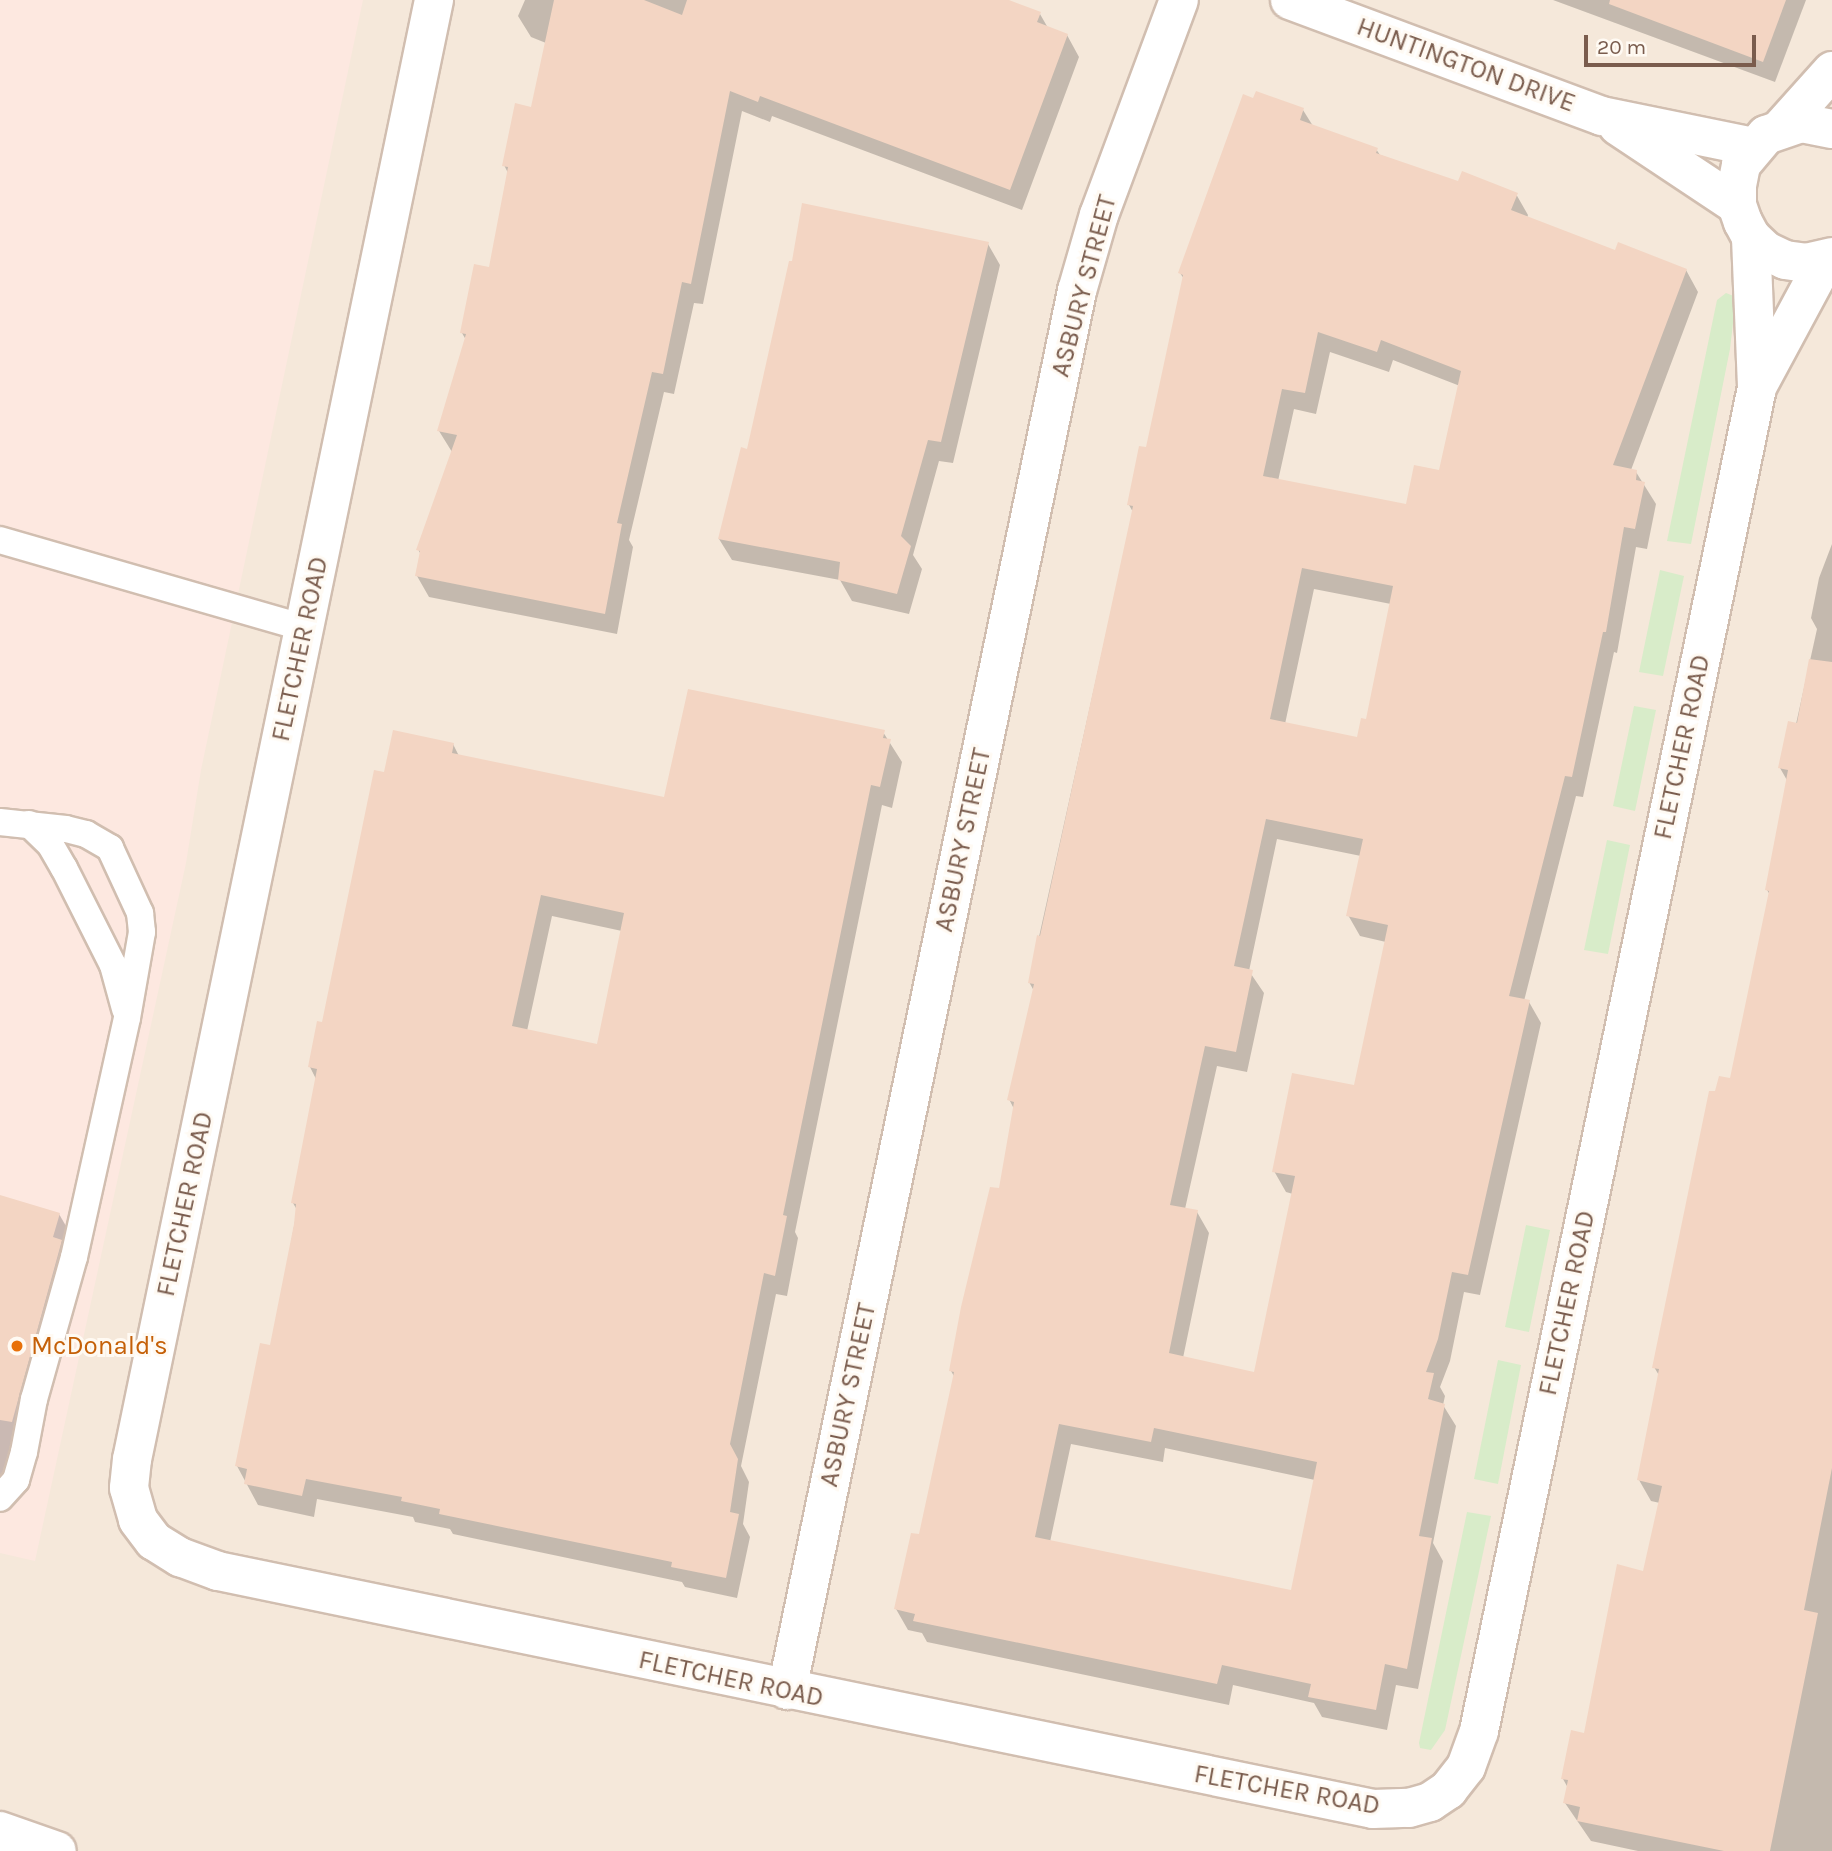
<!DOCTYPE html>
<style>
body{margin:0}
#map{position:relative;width:1832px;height:1851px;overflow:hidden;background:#fdf6ec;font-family:Karla,sans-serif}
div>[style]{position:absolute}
.residential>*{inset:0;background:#f5e8da}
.commercial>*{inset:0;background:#fde8e0}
.green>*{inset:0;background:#d8ecc9}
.shadow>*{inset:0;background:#0003}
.building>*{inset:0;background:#f3d5c3}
.roads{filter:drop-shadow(2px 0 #d1beb0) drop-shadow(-2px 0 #d1beb0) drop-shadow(0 2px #d1beb0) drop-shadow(0 -2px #d1beb0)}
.lane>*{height:26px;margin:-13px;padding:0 13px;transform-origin:13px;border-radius:13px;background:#fff}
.street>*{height:38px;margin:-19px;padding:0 19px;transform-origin:19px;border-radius:19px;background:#fff}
.secondary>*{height:38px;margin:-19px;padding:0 19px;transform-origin:19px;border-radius:19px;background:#fff}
.dots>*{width:19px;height:19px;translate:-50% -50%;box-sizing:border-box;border:4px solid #fffaf3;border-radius:50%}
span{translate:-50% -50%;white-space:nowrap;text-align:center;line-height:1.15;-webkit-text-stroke:6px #fffaf3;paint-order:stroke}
.street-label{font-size:26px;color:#7a5c4d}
.food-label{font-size:26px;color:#c56008}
.left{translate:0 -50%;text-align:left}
.scale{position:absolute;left:1584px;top:35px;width:172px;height:32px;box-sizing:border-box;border:4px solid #7a5c4d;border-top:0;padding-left:9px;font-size:21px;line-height:24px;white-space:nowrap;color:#7a5c4d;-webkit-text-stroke:5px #fffaf3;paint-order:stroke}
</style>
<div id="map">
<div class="residential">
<i style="clip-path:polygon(0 0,1832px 0,1832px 1851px,0 1851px)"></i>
</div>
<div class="commercial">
<i style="clip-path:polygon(0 0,363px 0,201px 770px,186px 863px,35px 1561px,0 1553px)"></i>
</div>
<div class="green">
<i style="clip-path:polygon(1726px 293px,1736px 297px,1730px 349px,1691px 544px,1667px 541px,1717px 300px)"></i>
<i style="clip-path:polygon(1660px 570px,1684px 576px,1663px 676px,1639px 672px)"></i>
<i style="clip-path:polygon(1634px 706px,1656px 710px,1635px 811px,1613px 806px)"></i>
<i style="clip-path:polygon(1607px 840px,1630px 845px,1608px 954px,1584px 950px)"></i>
<i style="clip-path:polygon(1526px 1225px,1550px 1230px,1529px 1332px,1505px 1327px)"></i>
<i style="clip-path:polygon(1498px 1360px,1521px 1365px,1498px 1484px,1474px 1479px)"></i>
<i style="clip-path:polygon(1467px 1512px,1491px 1516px,1445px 1730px,1431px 1750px,1420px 1748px,1419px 1743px)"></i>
</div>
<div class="shadow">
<i style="clip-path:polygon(525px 0,1003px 0,1040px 14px,1048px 28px,1067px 35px,1079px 57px,1022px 210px,772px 116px,770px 122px,742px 111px,703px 304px,694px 303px,674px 394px,664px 392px,629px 540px,633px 547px,617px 634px,429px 597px,417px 576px,421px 555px,418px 549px,452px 452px,439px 431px,466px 340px,462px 333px,490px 269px,508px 173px,504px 165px,532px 109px,546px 43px,531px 37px,518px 16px)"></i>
<i style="clip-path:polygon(1553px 0,1806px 0,1775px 82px)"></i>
<i style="clip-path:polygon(evenodd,1303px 110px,1313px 126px,1376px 149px,1380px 155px,1459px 183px,1516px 194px,1528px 215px,1527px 218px,1616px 252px,1686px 270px,1698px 292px,1631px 470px,1636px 472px,1656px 504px,1647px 549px,1636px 547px,1617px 653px,1614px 652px,1583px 797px,1576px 796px,1524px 1001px,1529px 1002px,1541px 1023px,1480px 1295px,1464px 1292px,1450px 1361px,1440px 1387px,1445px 1396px,1443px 1405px,1456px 1426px,1433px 1543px,1443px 1561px,1418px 1689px,1396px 1685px,1387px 1730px,1322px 1717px,1314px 1703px,1233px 1685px,1229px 1705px,927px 1642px,922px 1633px,908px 1630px,896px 1609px,920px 1536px,955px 1378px,951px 1371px,1000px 1190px,1014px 1109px,1009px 1099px,1034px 991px,1029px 982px,1133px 512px,1129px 505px,1148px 449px,1184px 279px,1180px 273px,1303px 110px,1330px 352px,1389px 372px,1393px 360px,1460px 386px,1441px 472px,1407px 506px,1278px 481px,1294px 409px,1316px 414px,1330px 352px,1303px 110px,1314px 589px,1391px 604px,1367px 721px,1358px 739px,1285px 724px,1314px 589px,1303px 110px,1277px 839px,1361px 856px,1348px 915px,1360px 936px,1386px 942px,1356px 1087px,1274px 1171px,1286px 1192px,1293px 1194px,1255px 1374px,1183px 1358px,1209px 1233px,1197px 1212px,1185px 1209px,1217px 1066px,1247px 1072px,1264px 993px,1249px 971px,1277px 839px,1303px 110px,1071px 1444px,1163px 1462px,1165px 1448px,1315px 1480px,1292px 1592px,1050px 1542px,1071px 1444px)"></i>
<i style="clip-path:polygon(988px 244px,1000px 265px,953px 463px,939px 461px,913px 555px,922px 569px,909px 614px,852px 601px,840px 580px,732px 560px,719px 539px,748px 451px)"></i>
<i style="clip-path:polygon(1832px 544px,1832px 1851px,1638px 1851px,1591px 1841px,1565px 1803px,1568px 1788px,1563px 1779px,1585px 1735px,1645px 1573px,1660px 1503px,1651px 1501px,1639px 1480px,1660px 1377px,1654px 1367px,1716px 1093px,1731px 1080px,1770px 895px,1767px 890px,1788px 782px,1780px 768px,1796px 724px,1817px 629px,1811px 618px,1819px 578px)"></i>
<i style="clip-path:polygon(evenodd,883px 732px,902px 762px,892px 808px,882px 805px,795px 1232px,798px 1238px,787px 1296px,776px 1294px,741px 1466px,749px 1482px,743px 1524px,750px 1537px,737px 1598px,685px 1587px,682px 1582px,453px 1534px,450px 1529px,415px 1522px,413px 1517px,317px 1499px,314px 1517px,258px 1505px,237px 1466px,272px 1347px,297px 1210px,293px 1203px,316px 1079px,310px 1067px,324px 1024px,386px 774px,453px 744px,459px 756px,666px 800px,883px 732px,552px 916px,622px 931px,599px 1046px,527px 1031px,552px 916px)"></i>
<i style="clip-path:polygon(0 1197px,59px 1214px,77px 1245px,20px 1482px,0 1476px)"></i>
</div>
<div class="building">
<i style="clip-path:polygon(554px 0,644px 0,682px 15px,687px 0,1009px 0,1041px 12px,1037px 22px,1068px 34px,1010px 190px,760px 96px,758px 102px,730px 91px,691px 284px,682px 282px,663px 374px,652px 372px,617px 523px,622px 524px,605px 614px,415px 576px,420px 551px,416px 550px,457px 435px,437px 431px,466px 334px,460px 333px,474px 264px,489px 267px,508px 167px,502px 166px,515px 103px,531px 107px)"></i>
<i style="clip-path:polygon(1610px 0,1786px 0,1763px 62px,1609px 4px)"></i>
<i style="clip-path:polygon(evenodd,1256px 91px,1304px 108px,1300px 120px,1378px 148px,1376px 153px,1458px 181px,1462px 171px,1518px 193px,1511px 210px,1615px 250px,1618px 242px,1687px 269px,1613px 465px,1637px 470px,1636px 480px,1645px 482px,1635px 529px,1624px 527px,1606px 632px,1603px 632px,1572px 777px,1565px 776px,1509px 996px,1530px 1000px,1468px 1275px,1452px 1272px,1438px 1339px,1426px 1372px,1434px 1373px,1428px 1399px,1445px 1404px,1419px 1536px,1432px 1538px,1407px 1669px,1385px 1664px,1376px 1710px,1308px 1697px,1311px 1684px,1222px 1665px,1217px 1684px,913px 1621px,915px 1614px,894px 1609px,911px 1533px,919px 1534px,954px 1372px,949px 1371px,961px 1307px,990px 1187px,999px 1188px,1014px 1102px,1007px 1100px,1034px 984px,1028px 983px,1037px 935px,1040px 936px,1133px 506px,1127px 505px,1139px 446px,1146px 447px,1183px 275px,1178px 273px,1243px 94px,1253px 98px,1256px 91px,1318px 332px,1377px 352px,1381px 340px,1461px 371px,1439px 470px,1414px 465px,1406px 504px,1263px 476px,1282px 389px,1305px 393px,1318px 332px,1256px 91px,1302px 568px,1393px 586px,1366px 719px,1361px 718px,1357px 737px,1270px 719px,1302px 568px,1256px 91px,1266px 819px,1363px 839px,1346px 916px,1388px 925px,1354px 1085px,1292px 1073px,1272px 1172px,1295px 1176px,1254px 1372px,1169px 1353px,1198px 1210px,1170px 1205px,1205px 1046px,1236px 1052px,1253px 970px,1234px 966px,1266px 819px,1256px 91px,1059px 1424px,1151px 1442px,1154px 1428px,1317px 1462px,1291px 1590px,1035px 1537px,1059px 1424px)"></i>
<i style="clip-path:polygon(802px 203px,989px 242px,941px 442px,928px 440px,901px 536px,911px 546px,897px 594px,838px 580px,840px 562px,718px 539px,741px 447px,747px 449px,789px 261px,792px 261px)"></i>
<i style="clip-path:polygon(1809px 659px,1832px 662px,1832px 1468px,1804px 1610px,1818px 1613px,1770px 1851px,1724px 1851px,1577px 1821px,1580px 1807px,1563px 1803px,1568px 1780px,1561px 1779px,1571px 1730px,1584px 1733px,1617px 1564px,1643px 1571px,1662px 1486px,1637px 1480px,1659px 1369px,1652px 1368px,1709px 1091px,1715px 1091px,1719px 1076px,1730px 1078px,1769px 891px,1765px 890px,1788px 770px,1778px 768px,1788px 721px,1797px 723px)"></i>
<i style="clip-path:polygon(evenodd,688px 689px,885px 730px,883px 738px,891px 739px,880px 787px,871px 785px,783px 1215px,787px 1216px,775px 1276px,764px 1273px,730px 1444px,738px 1459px,730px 1512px,739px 1514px,726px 1578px,671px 1567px,672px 1562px,439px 1514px,440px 1509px,401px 1501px,402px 1497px,306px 1479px,302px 1496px,244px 1484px,247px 1469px,235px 1466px,260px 1343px,270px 1345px,294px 1224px,296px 1204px,291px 1203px,317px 1069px,308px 1067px,317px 1021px,322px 1022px,374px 770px,384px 772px,393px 730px,454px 743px,452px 753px,664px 797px,688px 689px,541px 895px,624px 913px,597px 1044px,512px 1026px,541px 895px)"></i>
<i style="clip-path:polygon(0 1195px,60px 1213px,53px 1237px,62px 1240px,12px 1422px,0 1420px)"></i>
</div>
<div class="roads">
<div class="lane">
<i style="left:0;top:540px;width:316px;rotate:16.1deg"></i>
<i style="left:0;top:822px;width:66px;rotate:6.1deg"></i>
<i style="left:66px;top:829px;width:21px;rotate:14deg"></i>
<i style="left:86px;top:834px;width:28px;rotate:30deg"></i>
<i style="left:110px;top:848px;width:72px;rotate:65.2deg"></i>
<i style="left:140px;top:913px;width:19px;rotate:84deg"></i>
<i style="left:142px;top:932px;width:87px;rotate:99.9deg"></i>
<i style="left:127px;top:1018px;width:245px;rotate:102.5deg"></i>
<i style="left:74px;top:1257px;width:148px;rotate:105.7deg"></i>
<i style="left:34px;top:1399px;width:54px;rotate:100.7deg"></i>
<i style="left:24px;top:1452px;width:29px;rotate:106deg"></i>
<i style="left:16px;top:1480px;width:24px;rotate:132deg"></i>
<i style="left:29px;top:824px;width:29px;rotate:44deg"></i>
<i style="left:50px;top:844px;width:28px;rotate:60deg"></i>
<i style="left:64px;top:868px;width:109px;rotate:63.2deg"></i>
<i style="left:113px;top:965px;width:46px;rotate:74.7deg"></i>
</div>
<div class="street">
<i style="left:434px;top:0;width:1490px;rotate:101.69deg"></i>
<i style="left:132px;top:1459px;width:29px;rotate:96deg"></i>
<i style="left:129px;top:1488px;width:33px;rotate:74deg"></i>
<i style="left:138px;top:1520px;width:26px;rotate:53deg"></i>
<i style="left:154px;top:1541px;width:31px;rotate:32deg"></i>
<i style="left:180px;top:1557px;width:40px;rotate:20.2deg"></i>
<i style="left:218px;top:1571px;width:1179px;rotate:11.64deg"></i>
<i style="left:1373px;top:1809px;width:36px;rotate:-2deg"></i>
<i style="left:1409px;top:1808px;width:22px;rotate:-16deg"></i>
<i style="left:1430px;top:1802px;width:22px;rotate:-34deg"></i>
<i style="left:1448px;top:1790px;width:29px;rotate:-52deg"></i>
<i style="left:1466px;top:1767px;width:38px;rotate:-70deg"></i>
<i style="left:1479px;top:1731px;width:1372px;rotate:-78.31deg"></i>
<i style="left:1757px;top:387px;width:150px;rotate:-92.3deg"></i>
<i style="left:1290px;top:0;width:333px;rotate:20.4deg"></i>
<i style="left:1602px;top:116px;width:154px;rotate:11.6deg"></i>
<i style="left:1618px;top:126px;width:143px;rotate:33.6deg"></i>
<i style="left:1782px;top:127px;width:75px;rotate:-48.2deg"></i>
<i style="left:1832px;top:129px;width:32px;rotate:-169deg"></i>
<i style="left:1801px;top:123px;width:37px;rotate:161deg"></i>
<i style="left:1766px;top:135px;width:39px;rotate:130deg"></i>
<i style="left:1741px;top:165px;width:20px;rotate:101deg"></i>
<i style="left:1737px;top:185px;width:20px;rotate:90deg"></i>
<i style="left:1737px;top:205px;width:18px;rotate:71deg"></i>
<i style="left:1743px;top:222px;width:17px;rotate:62deg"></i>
<i style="left:1751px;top:237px;width:21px;rotate:43deg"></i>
<i style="left:1766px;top:251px;width:21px;rotate:25deg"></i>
<i style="left:1785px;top:260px;width:21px;rotate:8deg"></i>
<i style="left:1806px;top:263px;width:27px;rotate:-13deg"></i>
<i style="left:1757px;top:387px;width:145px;rotate:-61.7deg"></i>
<i style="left:787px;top:1690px;width:1429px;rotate:-78.29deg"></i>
<i style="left:1077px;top:291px;width:79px;rotate:-73.9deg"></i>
<i style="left:1099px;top:215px;width:229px;rotate:-69.6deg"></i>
</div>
<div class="secondary">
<i style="left:0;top:1831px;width:60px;rotate:19.3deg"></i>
</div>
</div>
<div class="dots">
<i style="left:17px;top:1346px;background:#e8710a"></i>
</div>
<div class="street-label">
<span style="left:1466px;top:65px;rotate:20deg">HUNTINGTON DRIVE</span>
<span style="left:1084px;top:286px;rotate:-75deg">ASBURY STREET</span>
<span style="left:300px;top:649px;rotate:-78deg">FLETCHER ROAD</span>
<span style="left:1682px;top:747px;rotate:-78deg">FLETCHER ROAD</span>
<span style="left:963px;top:840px;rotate:-78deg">ASBURY STREET</span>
<span style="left:185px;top:1204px;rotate:-78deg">FLETCHER ROAD</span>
<span style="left:1567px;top:1303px;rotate:-78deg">FLETCHER ROAD</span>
<span style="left:848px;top:1395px;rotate:-78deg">ASBURY STREET</span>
<span style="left:731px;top:1679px;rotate:12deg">FLETCHER ROAD</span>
<span style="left:1287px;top:1790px;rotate:10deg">FLETCHER ROAD</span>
</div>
<div class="food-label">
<span class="left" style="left:31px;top:1346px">McDonald's</span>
</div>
<div class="scale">20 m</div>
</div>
